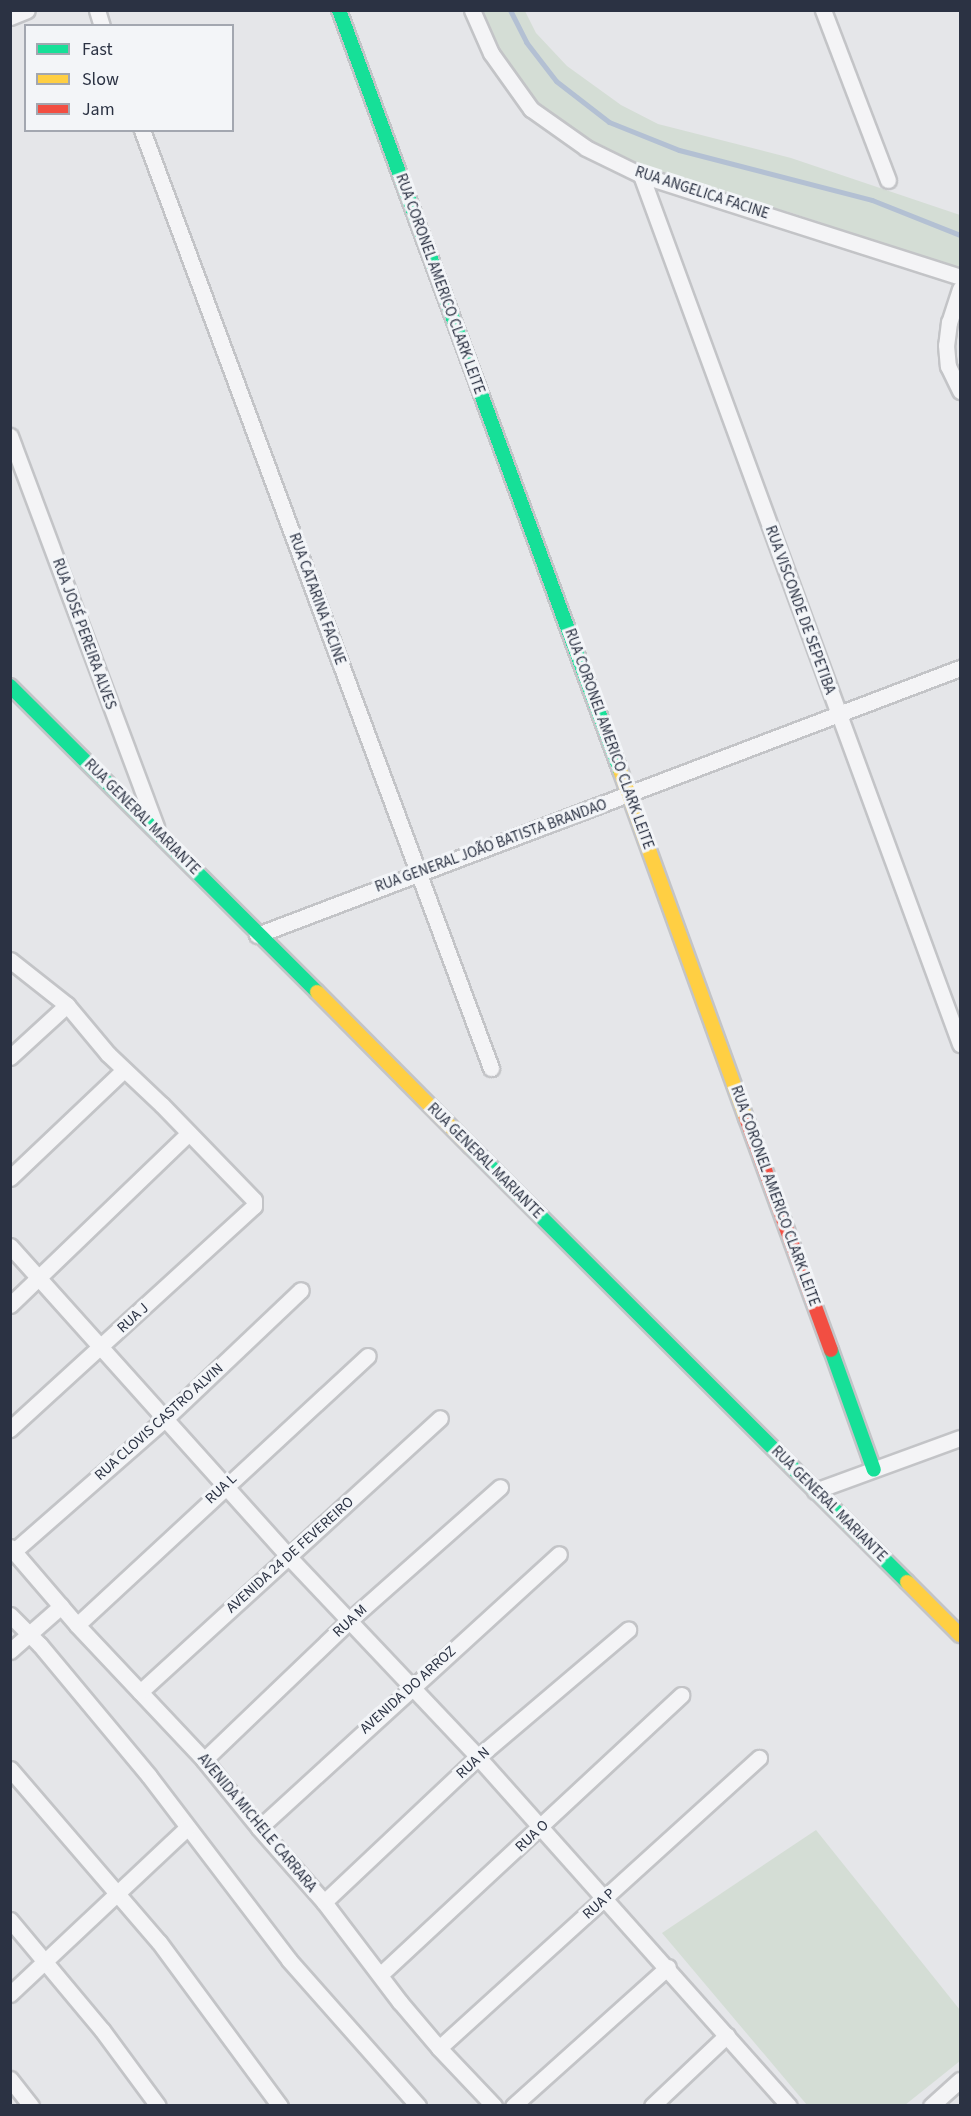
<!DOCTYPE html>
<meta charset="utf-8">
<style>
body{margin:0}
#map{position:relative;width:971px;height:2116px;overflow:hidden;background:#e5e6e9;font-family:"Source Sans 3",sans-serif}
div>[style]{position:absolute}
.green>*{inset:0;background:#d4ddd5}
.stream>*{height:5px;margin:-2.5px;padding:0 2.5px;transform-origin:2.5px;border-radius:2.5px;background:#b3c0d3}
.roads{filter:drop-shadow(2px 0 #c3c4c7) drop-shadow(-2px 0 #c3c4c7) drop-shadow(0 2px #c3c4c7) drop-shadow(0 -2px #c3c4c7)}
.street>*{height:15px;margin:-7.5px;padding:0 7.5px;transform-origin:7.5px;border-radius:7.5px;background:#f4f4f6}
.fast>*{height:14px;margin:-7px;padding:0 7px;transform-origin:7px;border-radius:7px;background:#16e098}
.slow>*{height:14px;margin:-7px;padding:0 7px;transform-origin:7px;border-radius:7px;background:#ffcf43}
.jam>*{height:14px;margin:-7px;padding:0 7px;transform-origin:7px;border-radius:7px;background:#f24e42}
span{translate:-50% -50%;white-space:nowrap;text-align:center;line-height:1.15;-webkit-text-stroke:6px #f3f5f8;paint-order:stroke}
.street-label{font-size:15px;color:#2b3243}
.frame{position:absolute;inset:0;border:12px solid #2b3243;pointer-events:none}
.legend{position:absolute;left:24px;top:24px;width:210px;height:108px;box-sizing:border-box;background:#f3f5f8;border:2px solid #a3a7b0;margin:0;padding:8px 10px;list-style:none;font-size:18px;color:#2b3243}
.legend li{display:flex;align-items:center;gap:12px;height:30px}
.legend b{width:30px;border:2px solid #a3a7b0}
</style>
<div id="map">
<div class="green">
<i style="clip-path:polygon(480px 11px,509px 11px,525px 42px,556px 81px,609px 123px,679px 151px,872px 201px,960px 236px,960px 269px,792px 213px,680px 181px,605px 152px,544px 110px,504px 56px)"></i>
<i style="clip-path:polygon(511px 11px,525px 11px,536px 33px,567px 66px,621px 105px,658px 124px,791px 158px,960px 215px,960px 234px,872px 199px,679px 150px,610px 121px,557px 80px,526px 41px)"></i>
<i style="clip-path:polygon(816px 1830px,960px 2010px,960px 2061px,905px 2105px,807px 2105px,662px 1933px)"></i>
</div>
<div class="stream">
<i style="left:510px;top:10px;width:36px;rotate:63deg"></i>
<i style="left:526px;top:42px;width:49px;rotate:52.4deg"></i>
<i style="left:556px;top:81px;width:67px;rotate:37.7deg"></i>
<i style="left:609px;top:122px;width:75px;rotate:21.8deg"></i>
<i style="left:679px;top:150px;width:199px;rotate:14.5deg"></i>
<i style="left:872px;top:200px;width:95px;rotate:21.7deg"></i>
</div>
<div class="roads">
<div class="street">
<i style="left:97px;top:10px;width:17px;rotate:73deg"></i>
<i style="left:472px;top:10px;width:47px;rotate:66.2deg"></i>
<i style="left:491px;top:53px;width:69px;rotate:54.5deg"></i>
<i style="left:531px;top:109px;width:67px;rotate:35.3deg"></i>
<i style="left:586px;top:148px;width:61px;rotate:26.1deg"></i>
<i style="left:641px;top:175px;width:335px;rotate:17.7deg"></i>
<i style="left:823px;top:10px;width:182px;rotate:69.1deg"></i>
<i style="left:10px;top:17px;width:18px;rotate:-22deg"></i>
<i style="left:142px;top:130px;width:1001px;rotate:69.59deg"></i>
<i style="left:641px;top:175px;width:926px;rotate:69.84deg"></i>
<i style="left:960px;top:289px;width:35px;rotate:108deg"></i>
<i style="left:949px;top:322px;width:23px;rotate:97deg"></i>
<i style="left:946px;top:345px;width:21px;rotate:85deg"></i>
<i style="left:948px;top:366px;width:28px;rotate:64deg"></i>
<i style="left:10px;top:436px;width:417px;rotate:69.5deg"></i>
<i style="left:257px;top:935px;width:752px;rotate:-20.8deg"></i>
<i style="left:10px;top:960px;width:73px;rotate:38.3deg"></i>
<i style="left:67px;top:1005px;width:64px;rotate:50.1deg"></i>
<i style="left:108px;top:1054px;width:74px;rotate:43.4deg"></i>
<i style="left:162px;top:1105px;width:132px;rotate:45.9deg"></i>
<i style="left:254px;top:1200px;width:6px;rotate:90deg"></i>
<i style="left:254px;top:1206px;width:331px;rotate:137.6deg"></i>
<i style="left:10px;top:1057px;width:77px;rotate:-42.4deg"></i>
<i style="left:10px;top:1178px;width:157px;rotate:-43.5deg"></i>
<i style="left:10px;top:1246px;width:416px;rotate:48.1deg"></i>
<i style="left:288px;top:1556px;width:277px;rotate:46.6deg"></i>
<i style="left:478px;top:1757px;width:467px;rotate:48.3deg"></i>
<i style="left:10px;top:1305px;width:248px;rotate:-43.9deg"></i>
<i style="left:815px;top:1491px;width:154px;rotate:-20.1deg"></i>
<i style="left:10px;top:1547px;width:103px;rotate:49.3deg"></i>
<i style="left:77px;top:1625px;width:185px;rotate:46.7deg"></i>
<i style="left:204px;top:1760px;width:87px;rotate:51deg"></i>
<i style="left:259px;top:1828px;width:98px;rotate:48.7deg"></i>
<i style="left:324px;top:1902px;width:126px;rotate:52.8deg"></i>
<i style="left:400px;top:2002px;width:60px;rotate:49.7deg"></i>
<i style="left:439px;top:2048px;width:80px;rotate:46.5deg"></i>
<i style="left:14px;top:1551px;width:201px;rotate:-41.2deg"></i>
<i style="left:165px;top:1419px;width:187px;rotate:-43.5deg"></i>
<i style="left:10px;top:1615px;width:42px;rotate:45deg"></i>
<i style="left:40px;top:1645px;width:170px;rotate:50.2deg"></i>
<i style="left:149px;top:1776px;width:231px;rotate:52.7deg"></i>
<i style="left:289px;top:1960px;width:195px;rotate:48.5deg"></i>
<i style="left:77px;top:1625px;width:396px;rotate:-42.8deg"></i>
<i style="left:10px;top:1651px;width:68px;rotate:-41.4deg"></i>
<i style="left:140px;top:1692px;width:406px;rotate:-42.4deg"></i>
<i style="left:204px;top:1760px;width:204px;rotate:-43.8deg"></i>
<i style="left:351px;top:1619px;width:199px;rotate:-41.5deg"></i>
<i style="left:10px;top:1769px;width:228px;rotate:49.3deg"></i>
<i style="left:159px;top:1942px;width:204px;rotate:53.6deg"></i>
<i style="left:259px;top:1828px;width:406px;rotate:-42.4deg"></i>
<i style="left:324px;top:1902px;width:212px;rotate:-43.3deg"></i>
<i style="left:478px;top:1757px;width:197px;rotate:-40.3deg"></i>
<i style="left:10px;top:1920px;width:143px;rotate:50.1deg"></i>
<i style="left:102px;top:2030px;width:94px;rotate:53.6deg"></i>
<i style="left:381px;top:1974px;width:410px;rotate:-42.9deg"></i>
<i style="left:10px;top:1994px;width:243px;rotate:-43.2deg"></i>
<i style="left:439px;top:2048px;width:432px;rotate:-42.2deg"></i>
<i style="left:10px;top:2079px;width:34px;rotate:52deg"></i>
<i style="left:513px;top:2106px;width:208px;rotate:-41.9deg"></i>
<i style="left:652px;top:2106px;width:103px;rotate:-43.4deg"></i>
<i style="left:931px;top:2106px;width:39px;rotate:-42deg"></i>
</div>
<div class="fast">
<i style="left:339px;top:10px;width:810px;rotate:69.71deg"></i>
<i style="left:10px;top:686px;width:433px;rotate:44.9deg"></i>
<i style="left:470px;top:1146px;width:617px;rotate:44.93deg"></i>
<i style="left:831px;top:1350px;width:127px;rotate:70.3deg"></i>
</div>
<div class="slow">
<i style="left:620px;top:770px;width:370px;rotate:70.1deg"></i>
<i style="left:317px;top:992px;width:217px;rotate:45.2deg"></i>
<i style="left:907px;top:1582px;width:75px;rotate:45deg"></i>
</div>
<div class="jam">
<i style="left:746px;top:1118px;width:247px;rotate:69.9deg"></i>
</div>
</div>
<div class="street-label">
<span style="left:702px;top:193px;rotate:18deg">RUA ANGELICA FACINE</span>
<span style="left:440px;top:284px;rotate:70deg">RUA CORONEL AMERICO CLARK LEITE</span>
<span style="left:317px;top:599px;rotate:70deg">RUA CATARINA FACINE</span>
<span style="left:800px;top:610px;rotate:70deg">RUA VISCONDE DE SEPETIBA</span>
<span style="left:84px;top:634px;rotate:70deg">RUA JOSÉ PEREIRA ALVES</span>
<span style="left:609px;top:739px;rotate:70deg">RUA CORONEL AMERICO CLARK LEITE</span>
<span style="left:142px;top:817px;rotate:45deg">RUA GENERAL MARIANTE</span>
<span style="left:491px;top:846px;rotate:-20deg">RUA GENERAL JOÃO BATISTA BRANDAO</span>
<span style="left:485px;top:1161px;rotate:45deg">RUA GENERAL MARIANTE</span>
<span style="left:775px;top:1196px;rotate:70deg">RUA CORONEL AMERICO CLARK LEITE</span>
<span style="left:133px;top:1318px;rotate:-42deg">RUA J</span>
<span style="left:159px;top:1422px;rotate:-42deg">RUA CLOVIS CASTRO ALVIN</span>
<span style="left:221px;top:1489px;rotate:-43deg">RUA L</span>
<span style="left:829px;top:1504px;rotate:45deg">RUA GENERAL MARIANTE</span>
<span style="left:290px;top:1555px;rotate:-42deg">AVENIDA 24 DE FEVEREIRO</span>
<span style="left:350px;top:1621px;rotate:-43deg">RUA M</span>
<span style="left:408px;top:1690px;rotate:-42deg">AVENIDA DO ARROZ</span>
<span style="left:473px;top:1763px;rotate:-42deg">RUA N</span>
<span style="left:257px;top:1823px;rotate:50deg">AVENIDA MICHELE CARRARA</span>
<span style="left:532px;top:1836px;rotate:-43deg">RUA O</span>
<span style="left:599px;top:1904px;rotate:-42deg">RUA P</span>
</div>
<div class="frame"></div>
<ul class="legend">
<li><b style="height:8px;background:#16e098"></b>Fast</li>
<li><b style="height:8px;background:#ffcf43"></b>Slow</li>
<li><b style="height:8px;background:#f24e42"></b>Jam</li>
</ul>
</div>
